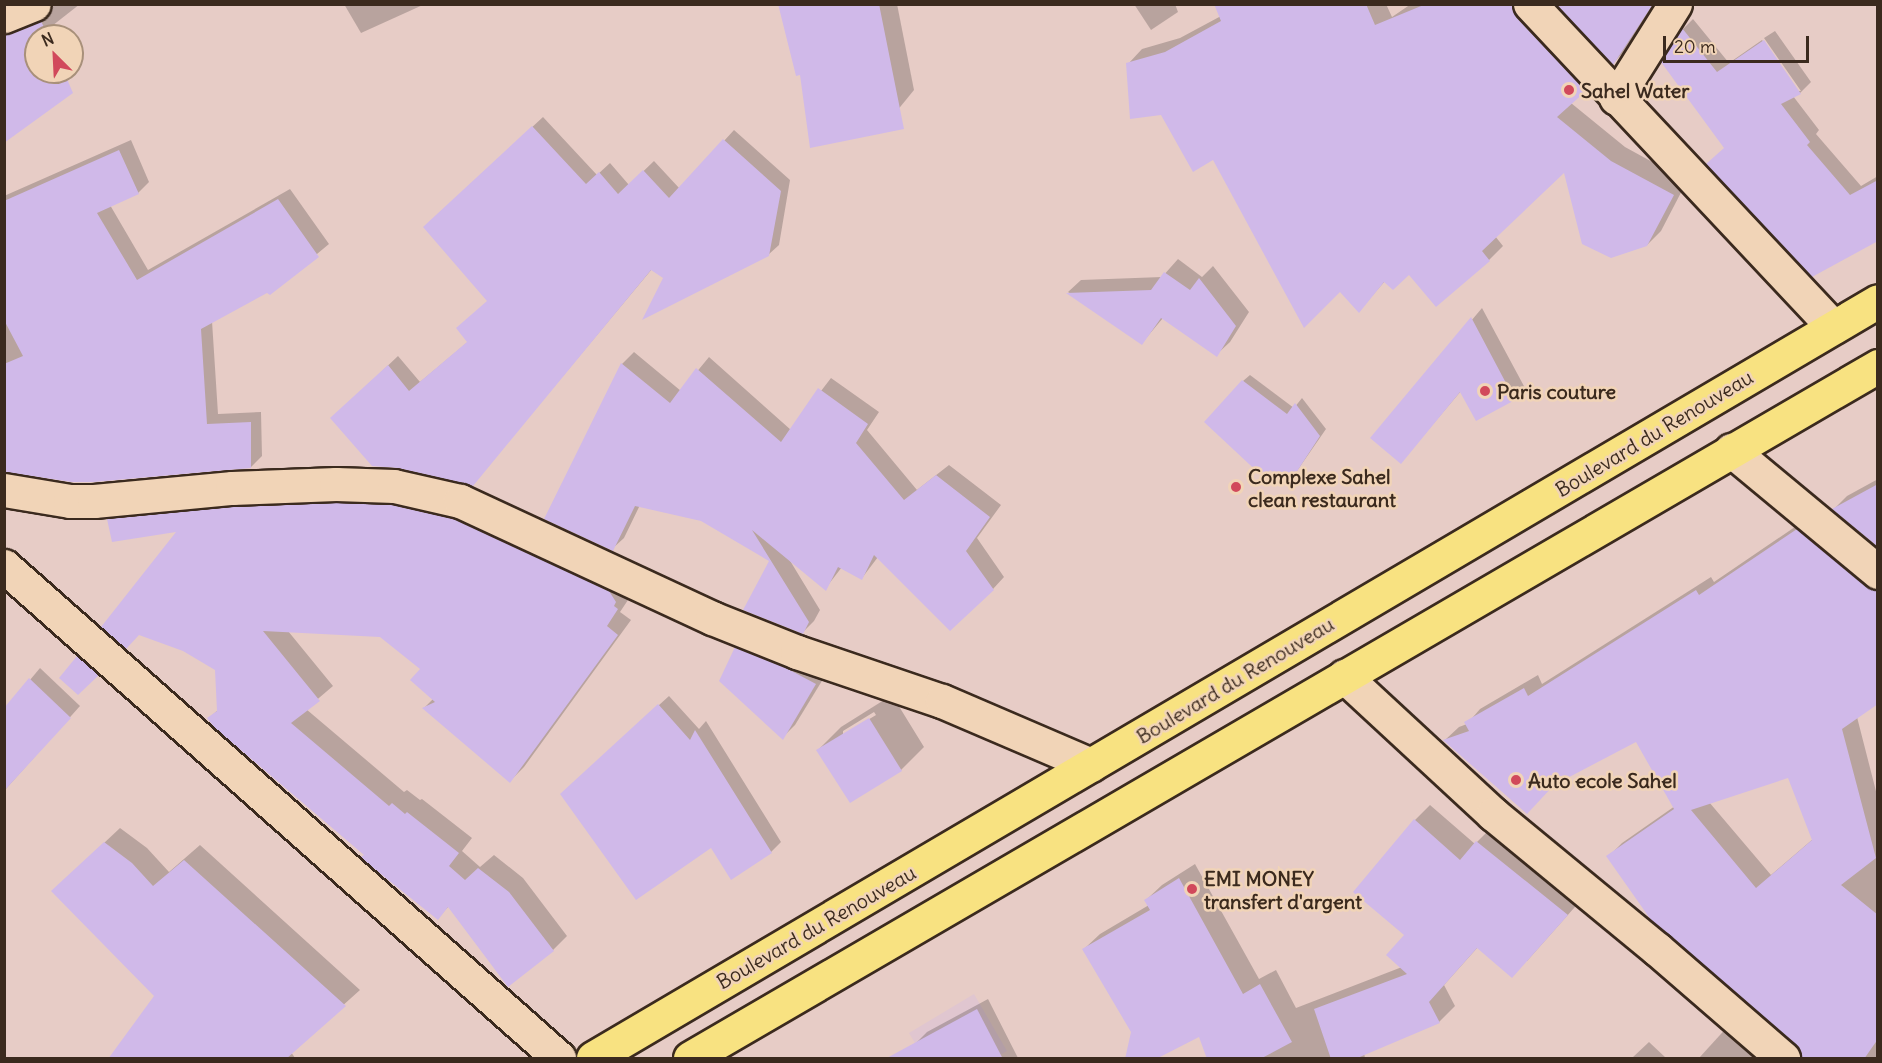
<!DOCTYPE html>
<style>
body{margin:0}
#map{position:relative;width:1882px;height:1063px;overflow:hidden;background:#e7ccc6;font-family:Delius,sans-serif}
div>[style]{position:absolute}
.built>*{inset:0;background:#e0c6d0}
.shadow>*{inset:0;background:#0003}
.building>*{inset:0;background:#d0b9e9}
.roads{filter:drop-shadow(2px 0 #3b2a1e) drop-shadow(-2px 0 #3b2a1e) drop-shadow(0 2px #3b2a1e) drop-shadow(0 -2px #3b2a1e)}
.street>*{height:33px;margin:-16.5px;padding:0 16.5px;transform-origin:16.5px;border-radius:16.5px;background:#f1d4b7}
.primary>*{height:33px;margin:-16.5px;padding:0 16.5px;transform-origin:16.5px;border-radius:16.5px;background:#f8e281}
.dots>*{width:16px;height:16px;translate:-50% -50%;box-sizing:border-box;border:3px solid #f1d4b7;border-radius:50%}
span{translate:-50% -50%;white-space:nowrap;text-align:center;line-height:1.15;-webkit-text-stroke:5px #f1d4b7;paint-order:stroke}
.poi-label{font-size:20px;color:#3b2a1e;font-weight:700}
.left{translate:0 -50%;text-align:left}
.street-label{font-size:20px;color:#3b2a1e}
.frame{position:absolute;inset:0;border:6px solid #3b2a1e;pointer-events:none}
.north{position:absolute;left:24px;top:24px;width:60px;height:60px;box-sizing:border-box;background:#f1d4b7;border:2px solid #a8907a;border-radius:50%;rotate:336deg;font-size:16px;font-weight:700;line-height:24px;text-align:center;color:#3b2a1e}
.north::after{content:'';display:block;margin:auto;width:21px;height:27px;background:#d1495b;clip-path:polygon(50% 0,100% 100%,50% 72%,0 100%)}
.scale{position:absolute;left:1663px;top:36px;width:146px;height:27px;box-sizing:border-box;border:3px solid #3b2a1e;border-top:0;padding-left:8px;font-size:18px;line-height:21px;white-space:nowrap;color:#3b2a1e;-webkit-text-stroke:4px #f1d4b7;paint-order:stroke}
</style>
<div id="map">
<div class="built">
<i style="clip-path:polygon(974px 994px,1007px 1051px,995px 1058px,924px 1058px,909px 1033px)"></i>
</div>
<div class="shadow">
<i style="clip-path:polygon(52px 4px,80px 4px,52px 26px,57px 36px,49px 36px,45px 26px,42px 27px,46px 36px,36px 36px,36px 44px,4px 64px,4px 26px,9px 29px,49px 15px)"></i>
<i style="clip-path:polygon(344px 4px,425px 4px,361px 33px)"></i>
<i style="clip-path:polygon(780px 4px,897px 4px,914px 90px,892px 117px,802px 73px)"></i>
<i style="clip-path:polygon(1134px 4px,1175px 4px,1178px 12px,1151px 30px)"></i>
<i style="clip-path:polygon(1215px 4px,1386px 4px,1392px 17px,1411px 4px,1532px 4px,1599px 76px,1571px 103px,1625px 147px,1687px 181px,1661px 231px,1647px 245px,1564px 170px,1495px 236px,1503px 246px,1489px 260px,1409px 273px,1385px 281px,1359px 311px,1214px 158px,1162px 113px,1128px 64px,1142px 49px,1180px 38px,1221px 16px)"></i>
<i style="clip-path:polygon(1558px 4px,1656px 4px,1627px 49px,1613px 63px)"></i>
<i style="clip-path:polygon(1693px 19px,1729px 63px,1762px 40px,1798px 91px,1801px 91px,1764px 38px,1775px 31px,1811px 82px,1800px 93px,1793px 96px,1819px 130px,1816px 134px,1861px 186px,1878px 176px,1878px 224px,1726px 147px,1662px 62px,1683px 29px)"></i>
<i style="clip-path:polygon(543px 117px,597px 175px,610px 163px,629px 185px,654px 161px,680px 189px,734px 130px,790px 180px,779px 245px,768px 255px,665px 277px,652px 269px,472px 485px,342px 409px,398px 356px,420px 382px,469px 341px,489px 301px,435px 217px)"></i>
<i style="clip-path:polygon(131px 140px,149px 182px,138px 193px,110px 205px,148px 270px,290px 189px,329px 244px,270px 293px,268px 291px,212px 321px,218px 414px,261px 412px,262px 456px,251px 467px,4px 471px,4px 196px)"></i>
<i style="clip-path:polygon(1178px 259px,1202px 277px,1213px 266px,1249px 312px,1230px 342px,1216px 355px,1163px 318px,1142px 343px,1068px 292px,1081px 280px,1162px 277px)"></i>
<i style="clip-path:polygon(1482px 308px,1525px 388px,1515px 399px,1476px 419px,1461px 391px,1401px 462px,1372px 438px)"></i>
<i style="clip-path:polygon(634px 352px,681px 391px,709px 357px,791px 430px,831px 378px,879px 412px,867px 430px,917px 490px,949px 465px,1001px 505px,977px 538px,1004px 577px,993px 589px,878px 557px,862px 578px,842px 567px,825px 589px,789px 559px,820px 610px,814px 621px,803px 632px,745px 609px,771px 561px,702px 519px,640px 505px,624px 538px,612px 549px,546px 519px,622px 364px)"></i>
<i style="clip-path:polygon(1250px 375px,1294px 408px,1302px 398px,1326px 429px,1290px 481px,1243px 381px)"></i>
<i style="clip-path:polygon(1878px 479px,1878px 545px,1834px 509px,1847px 496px)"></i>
<i style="clip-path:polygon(407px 491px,632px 594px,620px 612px,631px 620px,524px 767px,510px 781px,424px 708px,434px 698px,422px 668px,380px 635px,288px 631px,333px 686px,306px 709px,404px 792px,407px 790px,420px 800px,422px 799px,472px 838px,462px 851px,480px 867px,494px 855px,523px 878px,567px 936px,553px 950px,449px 906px,438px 918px,209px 718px,219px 709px,216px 669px,179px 530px,109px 519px,123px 505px)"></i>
<i style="clip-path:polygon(evenodd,1811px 516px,1878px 571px,1878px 702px,1857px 717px,1878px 799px,1878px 1058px,1807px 1058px,1796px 1043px,1608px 857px,1622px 843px,1675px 806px,1636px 740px,1445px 740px,1459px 727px,1467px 724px,1480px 709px,1538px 675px,1542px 684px,1711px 577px,1714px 582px,1811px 516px,1789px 776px,1813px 839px,1771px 875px,1709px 802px,1789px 776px)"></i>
<i style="clip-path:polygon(749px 636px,828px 671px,795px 725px,783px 737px,736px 648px)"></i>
<i style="clip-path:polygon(40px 668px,80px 706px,4px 791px,4px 711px)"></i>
<i style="clip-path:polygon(evenodd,892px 695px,924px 747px,901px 770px,818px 750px,841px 727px,892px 695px,874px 712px,876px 715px,843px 735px,843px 731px,874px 712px)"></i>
<i style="clip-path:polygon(669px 696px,699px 729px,706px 721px,781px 842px,771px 852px,711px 846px,572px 784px)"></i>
<i style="clip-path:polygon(1430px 805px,1475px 844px,1493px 826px,1582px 899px,1527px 961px,1478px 947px,1444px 985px,1455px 1006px,1439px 1022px,1364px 1053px,1365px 1058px,1208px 1058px,1200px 1034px,1132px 1032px,1084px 949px,1100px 934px,1149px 905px,1146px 900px,1162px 885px,1195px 864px,1259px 979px,1276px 970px,1296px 1008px,1402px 967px,1415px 820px)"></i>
<i style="clip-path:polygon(120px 828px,147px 848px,169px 872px,200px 845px,360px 990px,291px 1052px,295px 1058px,139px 1058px,156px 996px,69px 876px)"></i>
<i style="clip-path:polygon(988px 999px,1018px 1058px,889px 1058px,916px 1043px,927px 1032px)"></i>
<i style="clip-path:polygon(1730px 1024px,1781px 1058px,1699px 1058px)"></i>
<i style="clip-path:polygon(1649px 1042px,1666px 1058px,1632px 1058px)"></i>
</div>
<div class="building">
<i style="clip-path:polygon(778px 4px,879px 4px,904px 129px,810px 148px,800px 75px,796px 76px)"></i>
<i style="clip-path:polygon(1214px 4px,1366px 4px,1375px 25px,1426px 4px,1512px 4px,1516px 17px,1586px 91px,1557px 117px,1611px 161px,1674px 195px,1647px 246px,1611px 258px,1582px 244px,1564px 173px,1482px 251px,1490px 261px,1436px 307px,1409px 275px,1393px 290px,1384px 282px,1359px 313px,1340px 292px,1304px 328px,1213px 160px,1193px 172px,1161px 115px,1130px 119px,1126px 63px,1165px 52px,1221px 21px)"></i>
<i style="clip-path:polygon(1556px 4px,1653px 4px,1613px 65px)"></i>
<i style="clip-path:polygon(41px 21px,48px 36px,36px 36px,36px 72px,64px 72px,73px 93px,4px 143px,4px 34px)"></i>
<i style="clip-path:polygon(1682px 28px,1717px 72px,1764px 40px,1801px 94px,1781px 104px,1810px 142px,1807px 145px,1850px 195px,1878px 180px,1878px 241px,1812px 277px,1706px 164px,1724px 148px,1661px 62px)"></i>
<i style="clip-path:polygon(532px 126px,586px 184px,599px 172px,618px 194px,643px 170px,669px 198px,723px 139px,781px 191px,769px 256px,642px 320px,663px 278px,651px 270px,473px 486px,398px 468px,372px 466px,330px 418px,388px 365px,409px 391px,467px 342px,456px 328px,487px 301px,423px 227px)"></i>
<i style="clip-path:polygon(119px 150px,139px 194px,97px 213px,137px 280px,278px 199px,319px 257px,270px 295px,267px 293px,201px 329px,207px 424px,251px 422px,251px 468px,93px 482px,72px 482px,4px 472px,4px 364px,23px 356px,4px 320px,4px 201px)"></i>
<i style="clip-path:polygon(1164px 272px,1190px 290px,1199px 278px,1236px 326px,1217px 357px,1161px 318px,1142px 345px,1066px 293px,1151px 290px)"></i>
<i style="clip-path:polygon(1471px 317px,1515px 400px,1476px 421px,1460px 392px,1401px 464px,1370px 438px)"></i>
<i style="clip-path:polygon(621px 363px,670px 403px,696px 368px,781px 442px,818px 388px,868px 424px,856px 443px,904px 500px,936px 475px,990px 517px,966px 551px,994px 590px,950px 631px,874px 555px,862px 580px,838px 567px,826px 591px,752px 530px,809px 622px,803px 634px,743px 610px,769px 561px,701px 521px,635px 506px,613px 551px,544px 519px)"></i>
<i style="clip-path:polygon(1242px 380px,1287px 414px,1295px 403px,1320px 436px,1290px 482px,1270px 470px,1264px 478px,1204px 422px)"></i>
<i style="clip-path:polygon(1878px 484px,1878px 547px,1832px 509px)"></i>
<i style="clip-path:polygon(336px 503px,392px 505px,454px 519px,609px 591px,616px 602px,614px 606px,618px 609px,607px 626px,618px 635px,510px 783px,422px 708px,435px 702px,410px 680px,420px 669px,380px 637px,263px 631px,320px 701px,291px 723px,389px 806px,392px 803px,405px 814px,407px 812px,459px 853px,449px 866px,465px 880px,478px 868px,509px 892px,554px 951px,508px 987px,448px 907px,438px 920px,371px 866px,361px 857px,364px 855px,215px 728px,207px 718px,217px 711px,215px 670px,183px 651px,139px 635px,126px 649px,101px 627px,176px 532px,112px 542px,107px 519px,233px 507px)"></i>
<i style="clip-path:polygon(evenodd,1797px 529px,1866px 586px,1878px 590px,1878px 704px,1842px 729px,1876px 858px,1841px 885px,1878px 915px,1878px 1039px,1864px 1059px,1801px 1059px,1795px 1044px,1651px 920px,1606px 856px,1674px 809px,1636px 742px,1554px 785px,1527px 814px,1443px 740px,1469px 731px,1464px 722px,1524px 688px,1528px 696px,1696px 590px,1699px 595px,1797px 529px,1788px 778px,1812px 840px,1756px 888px,1691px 810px,1788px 778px)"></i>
<i style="clip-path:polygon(735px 647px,786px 668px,816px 684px,783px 740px,719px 681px)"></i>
<i style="clip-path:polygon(77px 656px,99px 675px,78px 695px,59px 678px)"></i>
<i style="clip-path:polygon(29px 678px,71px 718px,4px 791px,4px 708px)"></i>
<i style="clip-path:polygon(658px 704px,690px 740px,695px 730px,772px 853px,731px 880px,711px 848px,636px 900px,560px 794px)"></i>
<i style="clip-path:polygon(869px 718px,902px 771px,850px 803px,816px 750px)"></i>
<i style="clip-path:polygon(1414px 819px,1460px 860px,1476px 841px,1568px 915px,1512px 978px,1477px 948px,1429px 1002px,1440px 1023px,1355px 1059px,1331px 1059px,1314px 1009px,1407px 974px,1386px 955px,1404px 935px,1353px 892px)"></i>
<i style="clip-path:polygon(104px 842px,132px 863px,153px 886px,184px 860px,346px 1006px,286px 1059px,108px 1059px,154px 996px,51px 891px)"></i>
<i style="clip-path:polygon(1179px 878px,1243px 994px,1260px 984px,1292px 1042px,1260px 1059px,1207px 1059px,1199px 1037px,1156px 1059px,1125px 1059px,1131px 1032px,1082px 949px,1150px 910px,1144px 900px)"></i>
<i style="clip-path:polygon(977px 1009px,1003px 1059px,885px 1059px)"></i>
</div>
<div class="roads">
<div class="street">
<i style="left:1530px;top:4px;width:443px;rotate:46.8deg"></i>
<i style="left:4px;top:16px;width:32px;rotate:-22deg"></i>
<i style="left:1616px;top:98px;width:111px;rotate:-57.9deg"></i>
<i style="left:1731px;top:450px;width:191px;rotate:39.7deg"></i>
<i style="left:4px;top:490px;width:67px;rotate:9.5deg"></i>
<i style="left:70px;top:501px;width:24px"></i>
<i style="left:94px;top:501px;width:139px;rotate:-5.4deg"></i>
<i style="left:232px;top:488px;width:104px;rotate:-2.2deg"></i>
<i style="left:336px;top:484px;width:58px;rotate:2deg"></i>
<i style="left:394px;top:486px;width:68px;rotate:12.8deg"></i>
<i style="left:460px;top:501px;width:278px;rotate:24.9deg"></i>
<i style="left:712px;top:618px;width:92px;rotate:21.8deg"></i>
<i style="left:797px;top:652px;width:153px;rotate:18.7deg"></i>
<i style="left:942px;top:701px;width:162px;rotate:23.2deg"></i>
<i style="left:4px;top:566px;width:742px;rotate:41.56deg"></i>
<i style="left:1344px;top:676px;width:203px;rotate:42.8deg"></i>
<i style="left:1493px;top:814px;width:212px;rotate:39.5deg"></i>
<i style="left:1657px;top:949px;width:167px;rotate:40.9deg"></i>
</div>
<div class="primary">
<i style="left:593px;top:1058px;width:1491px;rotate:-30.5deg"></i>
<i style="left:690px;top:1058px;width:1375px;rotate:-30.22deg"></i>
</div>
</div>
<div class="dots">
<i style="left:1569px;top:90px;background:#d1495b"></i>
<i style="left:1485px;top:391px;background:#d1495b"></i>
<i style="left:1236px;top:487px;background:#d1495b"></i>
<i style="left:1516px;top:780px;background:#d1495b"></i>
<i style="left:1192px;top:889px;background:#d1495b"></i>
</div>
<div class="poi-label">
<span class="left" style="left:1581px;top:90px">Sahel Water</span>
<span class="left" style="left:1497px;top:391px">Paris couture</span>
<span class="left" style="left:1248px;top:488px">Complexe Sahel<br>clean restaurant</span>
<span class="left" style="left:1528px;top:780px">Auto ecole Sahel</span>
<span class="left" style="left:1204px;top:890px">EMI MONEY<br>transfert d'argent</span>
</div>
<div class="street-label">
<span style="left:1654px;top:433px;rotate:-31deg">Boulevard du Renouveau</span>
<span style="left:1235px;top:680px;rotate:-31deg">Boulevard du Renouveau</span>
<span style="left:816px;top:927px;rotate:-30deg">Boulevard du Renouveau</span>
</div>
<div class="frame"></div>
<div class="north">N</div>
<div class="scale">20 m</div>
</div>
